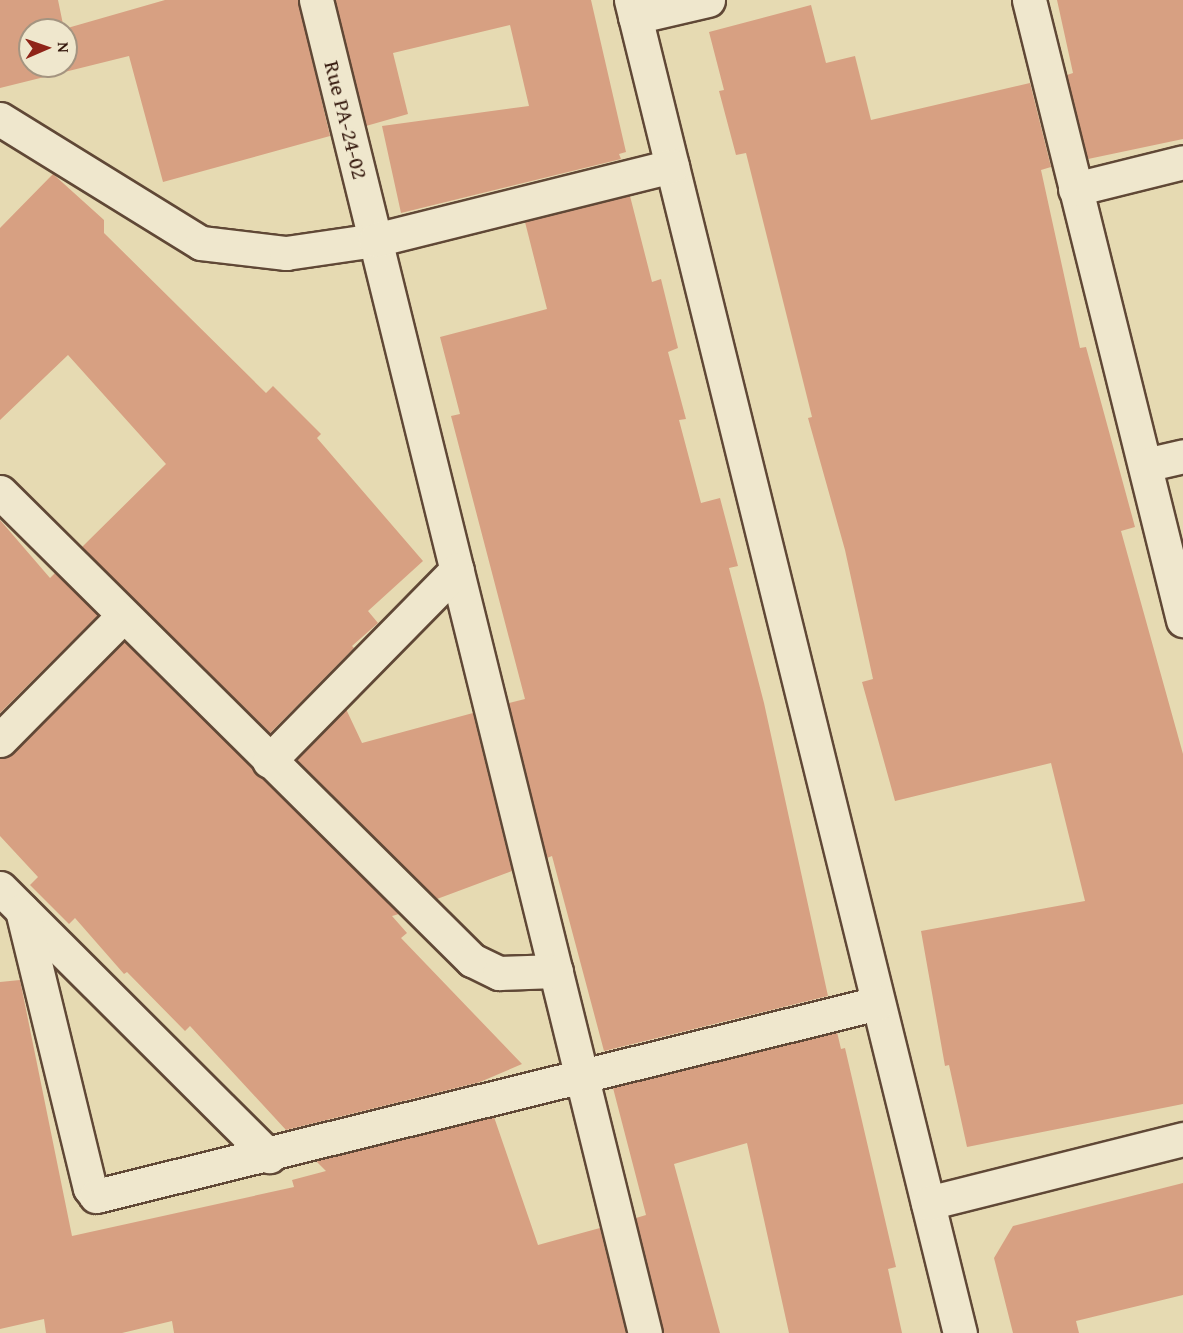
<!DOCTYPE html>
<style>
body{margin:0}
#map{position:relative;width:1183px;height:1333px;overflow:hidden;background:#e6dab2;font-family:"Gentium Book Plus",serif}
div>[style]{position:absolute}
.building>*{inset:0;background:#d7a082}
.roads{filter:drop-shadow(2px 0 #604836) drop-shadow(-2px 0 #604836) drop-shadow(0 2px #604836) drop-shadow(0 -2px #604836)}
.minor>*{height:33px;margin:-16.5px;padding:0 16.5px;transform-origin:16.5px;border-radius:16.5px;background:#efe7cd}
span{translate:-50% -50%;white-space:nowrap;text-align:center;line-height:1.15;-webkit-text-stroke:4.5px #efe7cd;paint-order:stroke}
.street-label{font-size:22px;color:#34180d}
.north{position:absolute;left:18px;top:18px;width:60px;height:60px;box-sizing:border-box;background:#efe7cd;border:2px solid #a49480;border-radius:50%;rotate:88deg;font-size:16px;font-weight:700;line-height:24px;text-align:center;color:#34180d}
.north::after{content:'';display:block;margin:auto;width:21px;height:27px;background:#8f2418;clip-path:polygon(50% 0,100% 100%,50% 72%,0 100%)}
</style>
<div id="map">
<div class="building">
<i style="clip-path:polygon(evenodd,0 0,58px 0,64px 29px,165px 0,298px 0,330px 136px,163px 182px,129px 56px,0 88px,0 0,30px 30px,66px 30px,66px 66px,30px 66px,30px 30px)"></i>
<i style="clip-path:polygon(335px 0,591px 0,626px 152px,619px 154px,621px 159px,401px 213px,382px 126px,529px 106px,510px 25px,393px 53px,408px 114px,366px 126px)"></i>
<i style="clip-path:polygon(1057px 0,1183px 0,1183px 139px,1088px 159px,1067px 75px,1073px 73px)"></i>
<i style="clip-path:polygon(811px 5px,826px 63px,855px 56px,871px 120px,1030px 83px,1051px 167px,1041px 170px,1080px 348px,1086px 347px,1135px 527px,1121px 531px,1183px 754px,1183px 1104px,967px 1147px,949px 1065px,945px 1066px,921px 931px,1085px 901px,1051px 763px,895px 801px,862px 682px,873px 679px,845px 550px,808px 418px,812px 417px,746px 153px,736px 155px,719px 91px,724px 90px,709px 32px)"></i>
<i style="clip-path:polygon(53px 174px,104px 220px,104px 233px,266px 393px,273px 386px,321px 434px,317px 438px,423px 561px,368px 611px,378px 623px,352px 646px,354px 648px,270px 733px,82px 547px,166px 464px,68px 355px,0 420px,0 228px)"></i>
<i style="clip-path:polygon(630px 196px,652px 282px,661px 279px,678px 348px,668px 352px,686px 419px,679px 420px,701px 503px,720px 498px,738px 566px,729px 568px,764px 703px,828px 996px,604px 1051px,552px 856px,547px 858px,509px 703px,525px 699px,451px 416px,460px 414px,440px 337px,547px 309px,525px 222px)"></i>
<i style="clip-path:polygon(0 520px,50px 578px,55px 573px,98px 615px,0 713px)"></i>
<i style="clip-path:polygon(124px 641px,399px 914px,392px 916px,407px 933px,401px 938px,522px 1064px,480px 1082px,286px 1130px,190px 1026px,185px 1031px,127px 972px,124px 974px,75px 918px,69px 924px,30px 885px,38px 877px,0 836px,0 758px,13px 753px)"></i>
<i style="clip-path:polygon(346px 709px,362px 743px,473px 713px,512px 871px,437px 899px,297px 760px)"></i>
<i style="clip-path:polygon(20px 980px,72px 1236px,294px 1187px,292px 1180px,326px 1171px,316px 1161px,494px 1117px,538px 1245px,600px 1228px,626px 1333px,174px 1333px,172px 1321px,122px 1333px,46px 1333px,44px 1319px,0 1329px,0 982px)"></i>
<i style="clip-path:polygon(837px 1032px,841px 1049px,845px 1048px,896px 1267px,888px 1269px,902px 1333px,789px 1333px,747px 1143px,674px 1164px,720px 1333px,663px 1333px,636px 1218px,646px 1215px,613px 1088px)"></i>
<i style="clip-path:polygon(1183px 1183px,1183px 1295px,1076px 1321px,1079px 1333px,1013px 1333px,994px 1258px,1013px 1226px)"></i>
</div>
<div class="roads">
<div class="minor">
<i style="left:316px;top:0;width:1373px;rotate:76.14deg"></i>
<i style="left:631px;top:0;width:1373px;rotate:76.14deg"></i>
<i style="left:1029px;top:0;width:639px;rotate:76.05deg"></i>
<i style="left:635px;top:17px;width:75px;rotate:-13.1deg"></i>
<i style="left:0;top:119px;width:236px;rotate:31.7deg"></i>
<i style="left:201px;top:243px;width:86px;rotate:6.7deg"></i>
<i style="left:286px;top:253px;width:90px;rotate:-8.3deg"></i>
<i style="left:375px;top:240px;width:306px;rotate:-14deg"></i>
<i style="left:1075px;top:189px;width:111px;rotate:-14deg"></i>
<i style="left:1145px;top:465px;width:39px;rotate:-13deg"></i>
<i style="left:0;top:492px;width:665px;rotate:44.76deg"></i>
<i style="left:472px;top:960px;width:30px;rotate:26deg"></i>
<i style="left:499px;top:973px;width:57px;rotate:-2deg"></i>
<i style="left:0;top:740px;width:173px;rotate:-45.2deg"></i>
<i style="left:269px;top:761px;width:268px;rotate:-45.5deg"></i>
<i style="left:0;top:888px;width:380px;rotate:44.9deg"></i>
<i style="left:22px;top:910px;width:286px;rotate:76.3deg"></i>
<i style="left:90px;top:1188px;width:10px;rotate:53deg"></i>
<i style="left:96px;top:1196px;width:805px;rotate:-13.86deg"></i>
<i style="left:928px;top:1203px;width:263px;rotate:-14.1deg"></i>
</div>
</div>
<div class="street-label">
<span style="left:346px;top:120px;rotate:76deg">Rue PA-24-02</span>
</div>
<div class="north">N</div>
</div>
